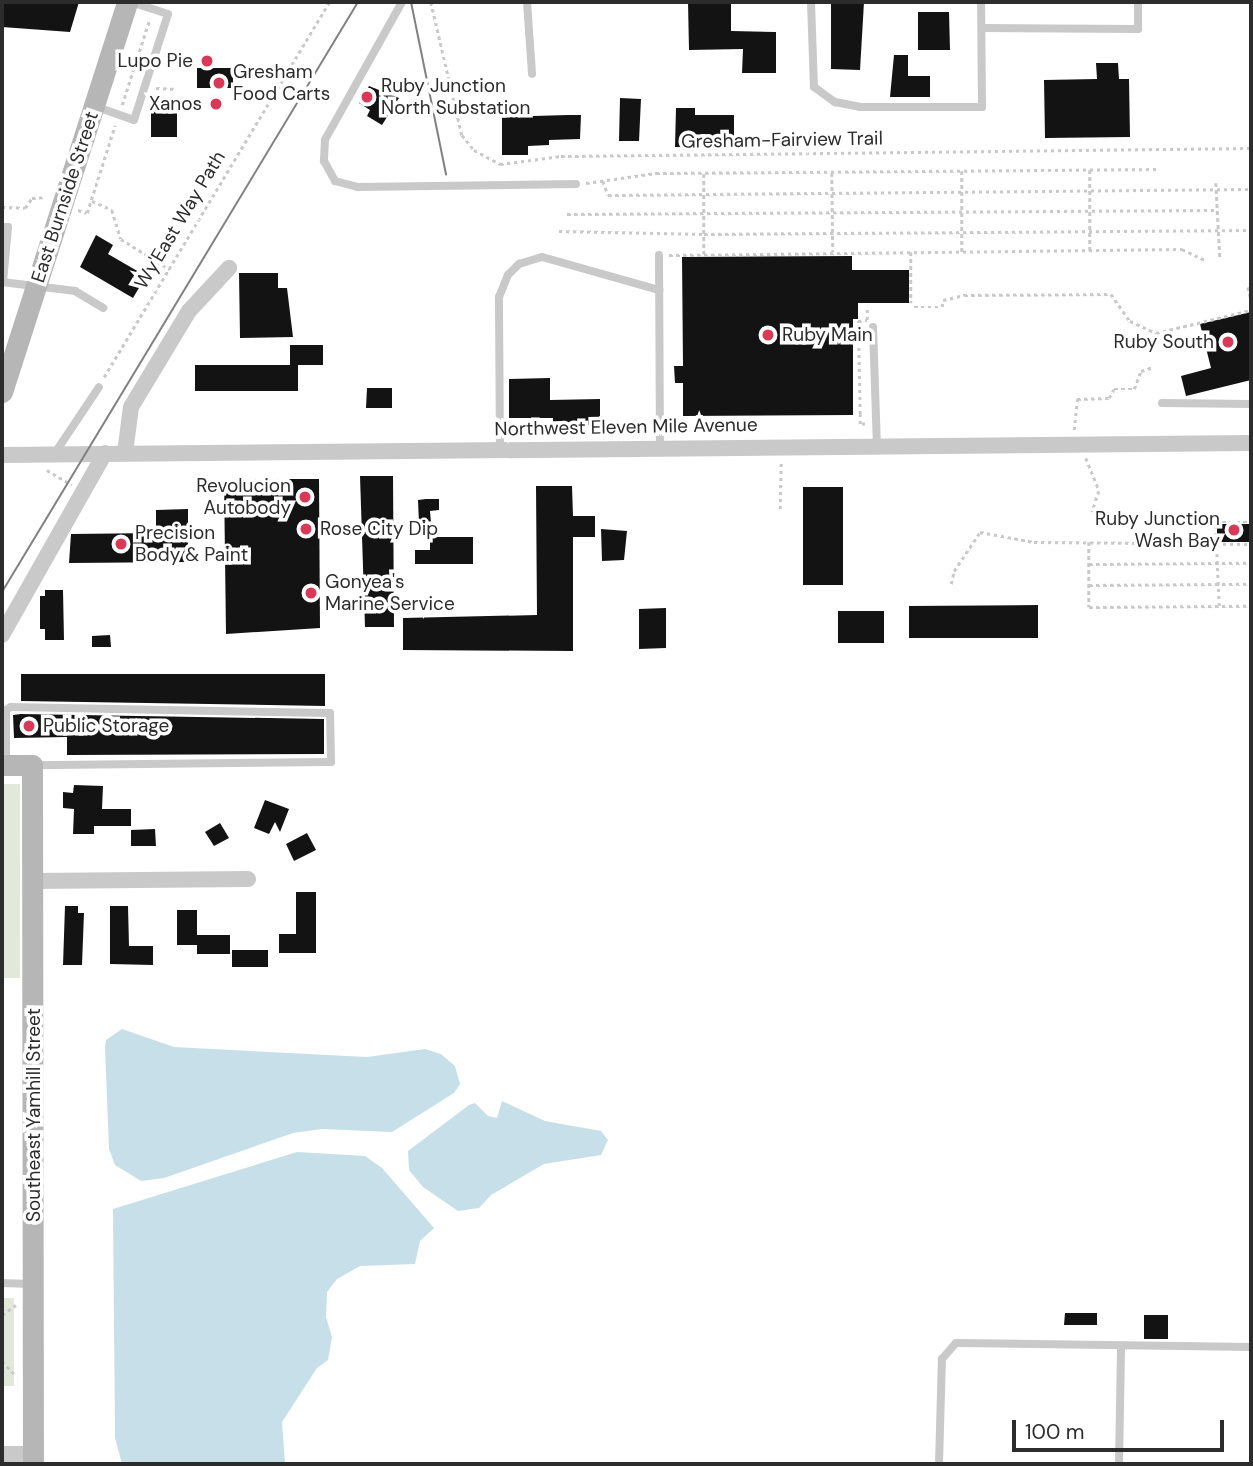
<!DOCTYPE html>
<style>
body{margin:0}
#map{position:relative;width:1253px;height:1466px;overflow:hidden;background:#fff;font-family:"DM Sans",sans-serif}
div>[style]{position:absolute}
.green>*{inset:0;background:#e3e9da}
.water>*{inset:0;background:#c7dfe8}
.building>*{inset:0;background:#131313}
.path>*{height:2.5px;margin-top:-1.25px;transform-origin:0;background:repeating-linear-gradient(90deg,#c9c9c9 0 3.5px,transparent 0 7px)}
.lane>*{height:8px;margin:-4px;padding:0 4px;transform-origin:4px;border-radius:4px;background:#c9c9c9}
.street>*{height:16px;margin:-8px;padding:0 8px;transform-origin:8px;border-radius:8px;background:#c9c9c9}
.secondary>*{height:21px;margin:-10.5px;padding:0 10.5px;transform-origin:10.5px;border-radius:10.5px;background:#b6b6b6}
.tram>*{height:2px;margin:-1px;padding:0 1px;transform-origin:1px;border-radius:1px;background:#818181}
.dots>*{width:19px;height:19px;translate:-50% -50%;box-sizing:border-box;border:4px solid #fff;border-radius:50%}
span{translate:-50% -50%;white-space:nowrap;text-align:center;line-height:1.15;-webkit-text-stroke:7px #fff;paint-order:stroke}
.poi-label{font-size:19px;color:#2c2c2c}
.right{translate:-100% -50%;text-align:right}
.left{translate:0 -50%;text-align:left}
.street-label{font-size:19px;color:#2c2c2c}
.frame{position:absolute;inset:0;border:4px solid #2c2c2c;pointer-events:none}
.scale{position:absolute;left:1012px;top:1420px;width:212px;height:32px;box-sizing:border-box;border:4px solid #2c2c2c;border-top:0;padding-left:9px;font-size:21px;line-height:24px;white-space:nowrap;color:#2c2c2c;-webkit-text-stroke:5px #fff;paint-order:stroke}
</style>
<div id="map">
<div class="green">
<i style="clip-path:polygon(2px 784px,20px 784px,20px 978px,2px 978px)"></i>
<i style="clip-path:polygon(2px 1298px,14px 1298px,14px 1386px,2px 1386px)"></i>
</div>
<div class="water">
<i style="clip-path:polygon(122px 1029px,174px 1047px,367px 1057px,425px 1049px,441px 1054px,455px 1066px,460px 1084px,454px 1093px,392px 1132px,322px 1129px,293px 1133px,164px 1178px,141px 1181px,115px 1165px,109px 1149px,105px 1047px,106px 1040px)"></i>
<i style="clip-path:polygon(502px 1101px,545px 1121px,601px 1131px,608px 1140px,601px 1155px,544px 1164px,491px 1195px,479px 1208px,458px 1211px,423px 1187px,409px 1170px,408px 1151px,469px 1105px,475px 1103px,488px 1116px,497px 1118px)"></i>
<i style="clip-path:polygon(297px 1152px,365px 1156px,382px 1168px,434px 1228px,420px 1241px,415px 1264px,360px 1266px,337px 1279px,327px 1292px,326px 1317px,332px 1337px,328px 1360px,317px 1368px,282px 1422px,285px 1464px,122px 1464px,115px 1438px,113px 1209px)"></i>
</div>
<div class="building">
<i style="clip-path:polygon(2px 2px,79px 2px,70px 32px,2px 27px)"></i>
<i style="clip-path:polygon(688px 2px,731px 2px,731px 31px,776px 32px,776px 73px,742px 73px,743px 49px,689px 50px)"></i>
<i style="clip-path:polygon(831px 2px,864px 2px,860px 70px,831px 69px)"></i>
<i style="clip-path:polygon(918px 12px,949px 12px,950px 50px,918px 50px)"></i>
<i style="clip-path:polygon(894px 55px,908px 55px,908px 76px,930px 76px,930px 97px,890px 97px)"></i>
<i style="clip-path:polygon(1096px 63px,1118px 63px,1119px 79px,1129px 79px,1130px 137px,1045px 138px,1044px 80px,1097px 79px)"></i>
<i style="clip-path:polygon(197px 68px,233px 68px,233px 88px,197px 88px)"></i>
<i style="clip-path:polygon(369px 86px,399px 98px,382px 125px,367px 116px,370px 110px,359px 103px)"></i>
<i style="clip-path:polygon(157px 98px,177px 98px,177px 137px,151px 137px,151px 111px,157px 111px)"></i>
<i style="clip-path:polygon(620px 98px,641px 99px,639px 141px,619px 141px)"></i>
<i style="clip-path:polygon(676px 108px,695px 108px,695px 115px,734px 115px,734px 148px,675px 147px)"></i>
<i style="clip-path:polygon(568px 115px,581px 115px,580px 139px,549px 140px,549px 145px,528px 146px,528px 155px,502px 155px,502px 117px)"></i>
<i style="clip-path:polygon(96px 235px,113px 245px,108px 254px,146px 276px,133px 298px,80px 267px)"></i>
<i style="clip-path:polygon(852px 256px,852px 270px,909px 270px,909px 303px,858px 303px,858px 319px,853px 319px,853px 415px,683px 416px,683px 383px,675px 383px,674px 366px,683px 366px,682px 257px)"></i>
<i style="clip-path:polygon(239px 273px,278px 273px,278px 288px,287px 288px,293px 337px,240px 338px)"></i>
<i style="clip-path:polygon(1251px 312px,1251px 380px,1186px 396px,1181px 376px,1211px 368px,1200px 324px)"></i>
<i style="clip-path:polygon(290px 345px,323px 345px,323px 365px,298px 365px,298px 391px,195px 391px,195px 365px,290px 365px)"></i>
<i style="clip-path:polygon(550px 378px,550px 400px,600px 399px,600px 425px,553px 426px,553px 418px,509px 418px,509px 379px)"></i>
<i style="clip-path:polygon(367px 388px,392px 388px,392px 408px,366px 408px)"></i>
<i style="clip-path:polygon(360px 476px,393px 476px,394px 627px,365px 627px)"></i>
<i style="clip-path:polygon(224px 479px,319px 479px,320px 628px,226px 634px)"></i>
<i style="clip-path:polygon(536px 486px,572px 486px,573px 516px,595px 516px,595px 537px,573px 537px,573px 651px,403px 650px,403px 618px,537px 615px)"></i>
<i style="clip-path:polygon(803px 487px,843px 487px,843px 585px,803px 585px)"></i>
<i style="clip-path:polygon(426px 499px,439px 499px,439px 510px,430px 511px,431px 523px,419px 524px,418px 500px)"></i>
<i style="clip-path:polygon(188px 509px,188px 562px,69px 563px,71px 534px,156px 533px,156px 510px)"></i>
<i style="clip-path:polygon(1217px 524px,1251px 524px,1251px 542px,1217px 542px)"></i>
<i style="clip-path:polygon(601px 529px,627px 531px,624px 560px,602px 561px)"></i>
<i style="clip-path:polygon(430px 537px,473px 537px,473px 564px,415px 564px,415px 550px,430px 550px)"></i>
<i style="clip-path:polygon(45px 590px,63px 590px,64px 640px,45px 640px,45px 629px,40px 629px,40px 596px,45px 596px)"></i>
<i style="clip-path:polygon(1038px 605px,1038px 638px,909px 638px,909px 606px)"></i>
<i style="clip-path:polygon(666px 608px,666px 648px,639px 649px,639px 609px)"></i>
<i style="clip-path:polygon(838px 611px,884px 611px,884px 643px,838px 643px)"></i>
<i style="clip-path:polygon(110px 635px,111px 647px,92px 647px,92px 636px)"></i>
<i style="clip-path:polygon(21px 674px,325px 674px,325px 706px,21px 701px)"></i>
<i style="clip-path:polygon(21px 714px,324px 719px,324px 754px,67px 755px,67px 737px,14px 738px,13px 715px)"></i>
<i style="clip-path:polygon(74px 785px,103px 786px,102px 809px,131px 809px,131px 826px,94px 826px,94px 834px,73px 834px,74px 809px,63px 808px,63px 792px,73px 793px)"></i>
<i style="clip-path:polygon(265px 800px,289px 809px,280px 832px,275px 822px,269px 834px,254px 828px)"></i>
<i style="clip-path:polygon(220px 823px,229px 838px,214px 846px,205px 832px)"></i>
<i style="clip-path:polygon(155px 829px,156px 846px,131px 846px,131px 830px)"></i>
<i style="clip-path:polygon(307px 833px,316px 850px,294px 861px,286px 844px)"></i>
<i style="clip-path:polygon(296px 892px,316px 892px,316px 953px,279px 953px,279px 934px,296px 934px)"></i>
<i style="clip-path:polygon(65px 906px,78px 906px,78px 913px,84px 913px,82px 965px,63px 965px)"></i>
<i style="clip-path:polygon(110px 906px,128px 906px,129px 946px,153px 946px,153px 965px,110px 964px)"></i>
<i style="clip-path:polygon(177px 910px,197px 910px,197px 935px,230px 935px,230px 954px,197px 954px,197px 945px,177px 945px)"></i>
<i style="clip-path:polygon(232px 950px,268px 950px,268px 967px,232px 967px)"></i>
<i style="clip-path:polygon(1065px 1313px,1097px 1313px,1097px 1325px,1064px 1325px)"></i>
<i style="clip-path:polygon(1144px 1315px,1168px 1315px,1168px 1339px,1144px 1339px)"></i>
</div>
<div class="path">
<i style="left:431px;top:2px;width:137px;rotate:76.9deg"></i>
<i style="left:462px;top:135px;width:19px;rotate:51deg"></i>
<i style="left:474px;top:150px;width:30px;rotate:28deg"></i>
<i style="left:500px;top:164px;width:62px;rotate:-7.5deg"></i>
<i style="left:561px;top:156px;width:690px;rotate:-0.66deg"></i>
<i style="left:156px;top:88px;width:21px;rotate:3deg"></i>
<i style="left:122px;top:105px;width:91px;rotate:-72.2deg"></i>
<i style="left:1090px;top:170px;width:81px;rotate:90deg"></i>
<i style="left:962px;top:171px;width:81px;rotate:90deg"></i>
<i style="left:832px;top:173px;width:79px;rotate:89.3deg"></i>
<i style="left:704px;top:174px;width:80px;rotate:90deg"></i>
<i style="left:603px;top:181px;width:15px;rotate:70deg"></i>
<i style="left:608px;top:195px;width:643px;rotate:-0.53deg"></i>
<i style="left:586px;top:183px;width:71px;rotate:-8.1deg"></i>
<i style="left:656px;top:173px;width:504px;rotate:-0.45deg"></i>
<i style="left:1216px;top:183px;width:74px;rotate:86.9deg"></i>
<i style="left:92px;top:201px;width:22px;rotate:24deg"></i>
<i style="left:112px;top:210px;width:30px;rotate:73deg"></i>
<i style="left:121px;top:239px;width:57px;rotate:32deg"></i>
<i style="left:2px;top:207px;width:23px;rotate:2deg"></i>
<i style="left:25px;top:208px;width:12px;rotate:-55deg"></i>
<i style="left:32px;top:198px;width:14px;rotate:-4deg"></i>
<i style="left:78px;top:210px;width:9px;rotate:18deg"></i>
<i style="left:87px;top:213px;width:92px;rotate:-72.3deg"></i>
<i style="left:567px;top:214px;width:649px;rotate:-0.35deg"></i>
<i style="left:559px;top:231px;width:145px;rotate:1.2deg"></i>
<i style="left:704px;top:234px;width:547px;rotate:-0.42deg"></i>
<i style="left:911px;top:252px;width:51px;rotate:90deg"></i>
<i style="left:669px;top:255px;width:513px;rotate:-0.67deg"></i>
<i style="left:1182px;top:249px;width:25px;rotate:26deg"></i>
<i style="left:1248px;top:287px;width:12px;rotate:76deg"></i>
<i style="left:914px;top:307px;width:28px"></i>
<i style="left:942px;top:307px;width:7px;rotate:-82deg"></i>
<i style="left:943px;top:300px;width:22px;rotate:-13deg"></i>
<i style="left:964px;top:295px;width:147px;rotate:-0.4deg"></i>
<i style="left:1111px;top:294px;width:33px;rotate:55deg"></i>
<i style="left:1130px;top:321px;width:29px;rotate:25deg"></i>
<i style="left:1156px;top:333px;width:98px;rotate:-13.6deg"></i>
<i style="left:104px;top:377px;width:437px;rotate:-59deg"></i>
<i style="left:865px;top:424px;width:5px;rotate:180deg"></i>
<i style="left:860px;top:424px;width:10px;rotate:-90deg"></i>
<i style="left:860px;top:414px;width:93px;rotate:-91.2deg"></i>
<i style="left:858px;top:321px;width:9px;rotate:-6deg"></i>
<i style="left:867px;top:320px;width:13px;rotate:-90deg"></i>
<i style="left:1074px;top:430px;width:31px;rotate:-84deg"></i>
<i style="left:1077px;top:399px;width:32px;rotate:-2deg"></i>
<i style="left:1109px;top:398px;width:10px;rotate:-61deg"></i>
<i style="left:1114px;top:389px;width:20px"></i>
<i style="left:1134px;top:389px;width:19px;rotate:-69deg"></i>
<i style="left:1141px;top:371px;width:13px;rotate:-18deg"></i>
<i style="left:1086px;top:458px;width:35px;rotate:68deg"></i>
<i style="left:1099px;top:491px;width:22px;rotate:108deg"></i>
<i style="left:47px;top:470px;width:29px;rotate:31deg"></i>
<i style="left:780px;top:509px;width:49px;rotate:-88.8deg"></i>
<i style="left:1089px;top:542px;width:65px;rotate:90deg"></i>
<i style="left:1089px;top:607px;width:162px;rotate:-0.4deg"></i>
<i style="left:1089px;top:564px;width:162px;rotate:-0.4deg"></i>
<i style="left:951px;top:584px;width:13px;rotate:-77deg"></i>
<i style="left:954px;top:571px;width:47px;rotate:-56.3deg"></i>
<i style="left:980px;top:532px;width:55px;rotate:10.5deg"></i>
<i style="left:1034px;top:542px;width:217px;rotate:0.5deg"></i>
<i style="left:1089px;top:585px;width:162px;rotate:-0.4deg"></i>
<i style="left:1219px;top:606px;width:84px;rotate:-92.7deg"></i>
<i style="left:1215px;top:522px;width:36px"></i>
<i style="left:2px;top:1315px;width:17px;rotate:-36deg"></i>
<i style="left:2px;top:1361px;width:18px;rotate:47deg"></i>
</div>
<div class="lane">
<i style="left:402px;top:2px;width:158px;rotate:119.2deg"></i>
<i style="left:325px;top:140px;width:21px;rotate:93deg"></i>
<i style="left:324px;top:161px;width:23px;rotate:61deg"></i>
<i style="left:335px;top:181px;width:24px;rotate:15deg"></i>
<i style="left:358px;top:187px;width:218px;rotate:-0.8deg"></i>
<i style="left:527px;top:2px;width:72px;rotate:86deg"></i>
<i style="left:811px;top:2px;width:85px;rotate:88deg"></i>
<i style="left:814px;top:87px;width:26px;rotate:36deg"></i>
<i style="left:835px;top:102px;width:25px;rotate:11deg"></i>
<i style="left:860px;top:107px;width:122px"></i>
<i style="left:982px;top:107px;width:105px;rotate:-90.5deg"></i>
<i style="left:982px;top:28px;width:156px;rotate:0.4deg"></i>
<i style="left:1138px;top:29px;width:27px;rotate:-90deg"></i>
<i style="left:94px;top:106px;width:42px;rotate:19.3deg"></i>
<i style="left:134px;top:120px;width:111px;rotate:-72.2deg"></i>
<i style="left:168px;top:14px;width:40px;rotate:-162deg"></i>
<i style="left:2px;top:227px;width:6px"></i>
<i style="left:8px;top:227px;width:55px;rotate:95.2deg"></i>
<i style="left:659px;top:255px;width:193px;rotate:89.7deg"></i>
<i style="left:2px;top:282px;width:74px;rotate:7deg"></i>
<i style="left:75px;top:291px;width:33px;rotate:31deg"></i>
<i style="left:873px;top:327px;width:119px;rotate:88.1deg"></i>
<i style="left:1162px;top:403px;width:89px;rotate:0.6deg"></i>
<i style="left:500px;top:450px;width:153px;rotate:-90.4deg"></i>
<i style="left:499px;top:297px;width:24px;rotate:-68deg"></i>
<i style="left:508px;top:275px;width:16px;rotate:-45deg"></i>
<i style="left:519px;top:264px;width:24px;rotate:-17deg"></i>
<i style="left:542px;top:257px;width:122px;rotate:15.8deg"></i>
<i style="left:55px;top:453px;width:79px;rotate:-56.3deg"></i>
<i style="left:6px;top:762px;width:52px;rotate:-90deg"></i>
<i style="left:6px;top:710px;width:6px;rotate:-31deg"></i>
<i style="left:11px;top:707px;width:319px;rotate:1.1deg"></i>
<i style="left:330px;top:713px;width:49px;rotate:88.8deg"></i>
<i style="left:331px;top:762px;width:299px;rotate:179.4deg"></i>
<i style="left:2px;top:1283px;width:28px;rotate:2deg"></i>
<i style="left:939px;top:1464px;width:105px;rotate:-88.4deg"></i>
<i style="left:942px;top:1359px;width:21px;rotate:-49deg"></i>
<i style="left:956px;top:1343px;width:295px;rotate:0.8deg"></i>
<i style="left:1119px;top:1464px;width:116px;rotate:-89deg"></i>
</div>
<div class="street">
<i style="left:125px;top:453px;width:46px;rotate:-82.6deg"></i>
<i style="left:131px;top:407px;width:112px;rotate:-58.9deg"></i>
<i style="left:189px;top:311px;width:59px;rotate:-47.1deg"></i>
<i style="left:2px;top:455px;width:1249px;rotate:-0.55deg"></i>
<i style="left:2px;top:635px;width:209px;rotate:-60.5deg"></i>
<i style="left:33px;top:881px;width:215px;rotate:-0.5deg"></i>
<i style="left:2px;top:1454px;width:31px"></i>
</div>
<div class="secondary">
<i style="left:2px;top:392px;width:410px;rotate:-72.2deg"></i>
<i style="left:2px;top:765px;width:30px"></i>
<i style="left:32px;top:765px;width:699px;rotate:89.92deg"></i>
</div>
<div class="tram">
<i style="left:411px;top:2px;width:176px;rotate:78.5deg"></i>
<i style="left:2px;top:592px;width:689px;rotate:-58.89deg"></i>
</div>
<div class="dots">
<i style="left:207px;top:61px;background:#d93856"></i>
<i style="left:219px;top:83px;background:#d93856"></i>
<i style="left:367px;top:97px;background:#d93856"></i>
<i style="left:216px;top:104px;background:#d93856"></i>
<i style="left:768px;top:335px;background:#d93856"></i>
<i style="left:1228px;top:342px;background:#d93856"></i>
<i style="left:305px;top:497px;background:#d93856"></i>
<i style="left:306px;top:529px;background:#d93856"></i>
<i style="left:1234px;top:530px;background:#d93856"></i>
<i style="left:121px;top:544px;background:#d93856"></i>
<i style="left:311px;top:593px;background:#d93856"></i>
<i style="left:29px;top:726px;background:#d93856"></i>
</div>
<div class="poi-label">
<span class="right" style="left:193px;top:61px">Lupo Pie</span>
<span class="left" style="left:233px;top:83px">Gresham<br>Food Carts</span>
<span class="left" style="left:381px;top:97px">Ruby Junction<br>North Substation</span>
<span class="right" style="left:202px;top:104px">Xanos</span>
<span class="left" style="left:782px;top:335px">Ruby Main</span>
<span class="right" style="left:1214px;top:342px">Ruby South</span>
<span class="right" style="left:291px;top:497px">Revolucion<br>Autobody</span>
<span class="right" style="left:1220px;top:530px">Ruby Junction<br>Wash Bay</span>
<span class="left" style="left:320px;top:529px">Rose City Dip</span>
<span class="left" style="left:135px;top:544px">Precision<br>Body &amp; Paint</span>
<span class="left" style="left:325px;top:593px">Gonyea's<br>Marine Service</span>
<span class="left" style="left:43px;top:726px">Public Storage</span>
</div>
<div class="street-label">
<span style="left:782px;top:140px;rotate:-1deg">Gresham-Fairview Trail</span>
<span style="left:65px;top:197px;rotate:-72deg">East Burnside Street</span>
<span style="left:180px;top:220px;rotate:-59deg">Wy'East Way Path</span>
<span style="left:626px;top:427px;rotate:-1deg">Northwest Eleven Mile Avenue</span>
<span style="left:34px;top:1115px;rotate:-90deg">Southeast Yamhill Street</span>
</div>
<div class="frame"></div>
<div class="scale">100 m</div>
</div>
